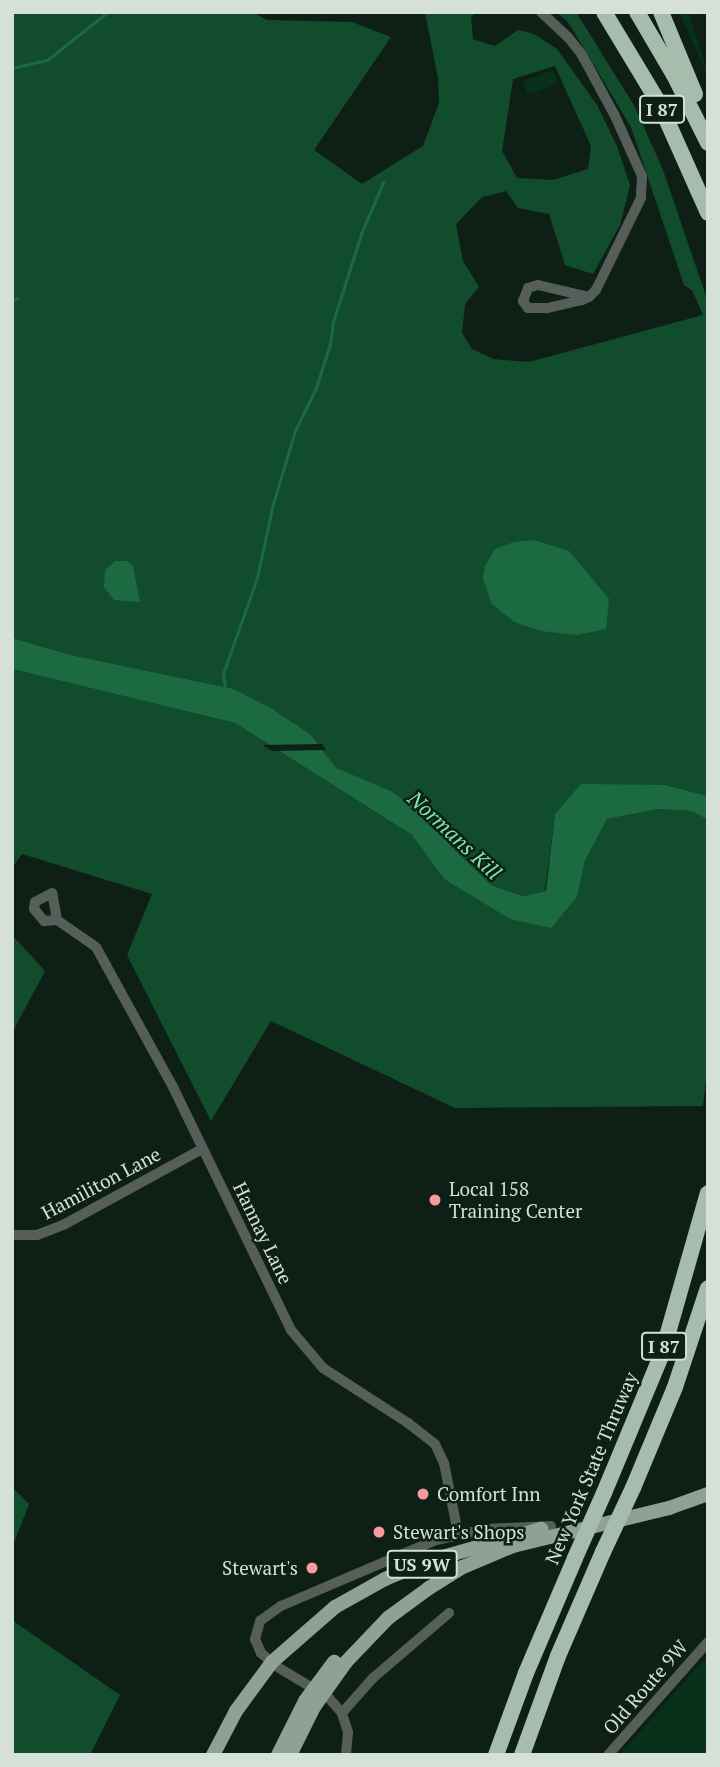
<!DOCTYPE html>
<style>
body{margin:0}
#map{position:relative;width:720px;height:1767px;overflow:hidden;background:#0e2015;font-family:"PT Serif",serif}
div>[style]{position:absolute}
.green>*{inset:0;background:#07311b}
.forest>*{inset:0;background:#114d2d}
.water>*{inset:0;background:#1b6a41}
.pier>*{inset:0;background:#0e2015}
.stream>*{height:2.5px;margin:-1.25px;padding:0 1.25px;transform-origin:1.25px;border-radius:1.25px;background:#1b6a41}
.minor>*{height:10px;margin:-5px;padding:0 5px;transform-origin:5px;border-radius:5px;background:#555e58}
.major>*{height:14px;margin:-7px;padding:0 7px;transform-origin:7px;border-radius:7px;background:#8fa195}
.highway>*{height:16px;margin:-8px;padding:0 8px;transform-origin:8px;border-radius:8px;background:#a6bcad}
.highway-bridge>*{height:16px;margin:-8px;padding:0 8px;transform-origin:8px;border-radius:8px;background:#a6bcad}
.dots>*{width:19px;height:19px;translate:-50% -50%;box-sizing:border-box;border:4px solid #0e2015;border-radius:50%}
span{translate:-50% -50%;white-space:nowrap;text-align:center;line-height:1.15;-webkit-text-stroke:5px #0e2015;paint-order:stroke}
.shield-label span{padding:2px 5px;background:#0e2015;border:2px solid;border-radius:5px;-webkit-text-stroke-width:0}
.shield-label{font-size:18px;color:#d4e0d8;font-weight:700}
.street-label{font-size:19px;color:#d4e0d8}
.poi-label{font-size:19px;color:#d4e0d8}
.left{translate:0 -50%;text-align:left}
.right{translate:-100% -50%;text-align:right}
.water-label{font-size:21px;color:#7ee4a7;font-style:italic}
.frame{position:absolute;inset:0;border:14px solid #d4e0d8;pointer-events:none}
</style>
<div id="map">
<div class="green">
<i style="clip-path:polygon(679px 12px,689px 12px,708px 75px)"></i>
<i style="clip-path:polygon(554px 70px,558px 84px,528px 94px,523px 81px)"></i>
<i style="clip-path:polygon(708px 1655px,708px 1755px,620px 1755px)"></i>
</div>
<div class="forest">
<i style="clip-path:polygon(evenodd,12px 12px,252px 12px,267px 20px,352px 22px,391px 37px,314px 150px,362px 184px,423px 146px,439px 103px,438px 78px,425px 12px,476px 12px,471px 17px,473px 39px,495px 46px,518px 30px,534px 34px,557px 49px,597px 105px,617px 146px,630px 185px,620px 225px,593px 274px,565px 265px,549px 214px,518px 208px,506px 191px,482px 197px,456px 224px,463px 261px,479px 287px,465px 304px,462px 333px,472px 349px,493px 359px,529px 362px,703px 315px,692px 290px,684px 285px,631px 127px,568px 22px,556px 12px,576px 12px,635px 107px,663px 170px,708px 302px,708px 796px,665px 785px,555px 814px,545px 891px,524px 896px,491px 885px,454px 849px,427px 816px,391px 791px,335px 768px,310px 734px,271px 708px,234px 689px,71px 655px,12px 638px,12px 12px,555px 66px,591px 146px,588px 169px,553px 180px,517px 178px,502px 151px,513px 79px,555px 66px)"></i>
<i style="clip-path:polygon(12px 669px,235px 723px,412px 835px,444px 879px,511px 919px,551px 927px,577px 897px,585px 861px,607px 819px,659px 809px,691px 811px,708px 820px,708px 1061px,703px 1106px,455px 1108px,271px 1021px,211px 1121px,127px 955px,152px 894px,22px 854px,12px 868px)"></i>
<i style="clip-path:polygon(12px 935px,45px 971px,12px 1033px)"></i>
<i style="clip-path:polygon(12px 1487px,29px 1504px,12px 1548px)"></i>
<i style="clip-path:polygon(12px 1620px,120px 1695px,90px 1755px,12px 1755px)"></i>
</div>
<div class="water">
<i style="clip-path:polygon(534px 540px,569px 551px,609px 599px,606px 629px,577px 635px,541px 631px,514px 622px,492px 604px,483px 579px,485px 566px,495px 549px,514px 542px)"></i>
<i style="clip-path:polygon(115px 561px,127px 561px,133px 566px,140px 602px,114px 600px,104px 587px,105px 570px)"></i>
<i style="clip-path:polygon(12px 638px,71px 655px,234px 689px,271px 708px,310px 734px,336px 768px,391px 791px,427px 816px,454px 849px,491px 885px,523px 896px,546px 891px,555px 814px,581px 784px,665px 785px,708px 796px,708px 820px,691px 811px,659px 809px,607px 819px,585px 861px,577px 897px,551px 928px,510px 919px,444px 879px,412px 835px,235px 723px,12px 669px)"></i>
</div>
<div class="pier">
<i style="clip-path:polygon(322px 744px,326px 750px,272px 751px,262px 745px)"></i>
</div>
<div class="stream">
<i style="left:12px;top:68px;width:36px;rotate:-13deg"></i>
<i style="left:47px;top:60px;width:78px;rotate:-38.2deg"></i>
<i style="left:12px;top:300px;width:6px;rotate:-18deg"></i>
<i style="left:225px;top:688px;width:14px;rotate:-98deg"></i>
<i style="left:223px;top:674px;width:102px;rotate:-70.5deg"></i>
<i style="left:257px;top:578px;width:76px;rotate:-77.8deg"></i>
<i style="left:273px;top:504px;width:76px;rotate:-73.2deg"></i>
<i style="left:295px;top:431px;width:48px;rotate:-64deg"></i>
<i style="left:316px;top:388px;width:46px;rotate:-72.3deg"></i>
<i style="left:330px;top:344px;width:22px;rotate:-82deg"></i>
<i style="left:333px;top:322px;width:92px;rotate:-72.3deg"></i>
<i style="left:361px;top:234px;width:56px;rotate:-66.7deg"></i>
</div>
<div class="minor">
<i style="left:541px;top:12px;width:37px;rotate:43deg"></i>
<i style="left:568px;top:37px;width:23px;rotate:52deg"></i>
<i style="left:582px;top:55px;width:69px;rotate:61.6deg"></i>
<i style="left:615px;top:116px;width:66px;rotate:65.8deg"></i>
<i style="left:642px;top:176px;width:22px;rotate:93deg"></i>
<i style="left:641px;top:198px;width:102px;rotate:116.1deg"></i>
<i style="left:596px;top:290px;width:10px;rotate:135deg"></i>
<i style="left:589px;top:297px;width:8px;rotate:157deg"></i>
<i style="left:582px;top:300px;width:37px;rotate:167deg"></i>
<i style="left:546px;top:308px;width:18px;rotate:180deg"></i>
<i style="left:528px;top:308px;width:9px;rotate:-126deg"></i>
<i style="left:523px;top:301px;width:14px;rotate:-69deg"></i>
<i style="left:528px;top:288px;width:10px;rotate:-17deg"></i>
<i style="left:538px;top:285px;width:52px;rotate:13.2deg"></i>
<i style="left:57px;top:920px;width:27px;rotate:-100deg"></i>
<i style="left:52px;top:893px;width:19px;rotate:152deg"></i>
<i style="left:35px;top:902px;width:7px;rotate:98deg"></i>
<i style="left:34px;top:909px;width:16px;rotate:50deg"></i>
<i style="left:44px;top:921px;width:13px;rotate:-4deg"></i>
<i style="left:57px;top:920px;width:47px;rotate:34.7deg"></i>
<i style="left:96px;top:947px;width:160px;rotate:61.2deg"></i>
<i style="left:173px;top:1087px;width:270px;rotate:64.1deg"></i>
<i style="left:291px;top:1330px;width:50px;rotate:49.9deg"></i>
<i style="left:323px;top:1368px;width:101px;rotate:32.9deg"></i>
<i style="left:408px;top:1423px;width:34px;rotate:38deg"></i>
<i style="left:435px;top:1444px;width:21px;rotate:65deg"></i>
<i style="left:444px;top:1463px;width:71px;rotate:78.7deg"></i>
<i style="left:12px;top:1235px;width:25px"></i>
<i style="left:37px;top:1235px;width:30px;rotate:-21deg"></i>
<i style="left:65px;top:1224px;width:156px;rotate:-28.7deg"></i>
<i style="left:342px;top:1713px;width:47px;rotate:-48.5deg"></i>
<i style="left:373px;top:1678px;width:100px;rotate:-40.5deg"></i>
<i style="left:346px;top:1755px;width:23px;rotate:-85deg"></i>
<i style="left:348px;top:1732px;width:20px;rotate:-108deg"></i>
<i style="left:342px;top:1713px;width:20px;rotate:-131deg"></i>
<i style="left:329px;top:1698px;width:62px;rotate:-148.9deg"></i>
<i style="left:276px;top:1666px;width:20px;rotate:-139deg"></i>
<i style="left:261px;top:1653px;width:15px;rotate:-113deg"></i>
<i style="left:255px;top:1639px;width:19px;rotate:-74deg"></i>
<i style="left:260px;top:1621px;width:26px;rotate:-36deg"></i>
<i style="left:281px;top:1606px;width:168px;rotate:-23.1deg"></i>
<i style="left:436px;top:1540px;width:50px;rotate:-12.7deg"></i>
<i style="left:485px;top:1529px;width:66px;rotate:-2.6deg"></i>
<i style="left:608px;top:1755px;width:151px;rotate:-48.5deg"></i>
</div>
<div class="major">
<i style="left:213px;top:1755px;width:50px;rotate:-62.4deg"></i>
<i style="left:236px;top:1711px;width:61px;rotate:-53.7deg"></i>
<i style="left:272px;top:1662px;width:84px;rotate:-41.1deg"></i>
<i style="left:335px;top:1607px;width:57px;rotate:-29.2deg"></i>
<i style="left:385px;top:1579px;width:43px;rotate:-23deg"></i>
<i style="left:425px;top:1562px;width:121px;rotate:-15.9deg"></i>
<i style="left:278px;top:1755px;width:60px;rotate:-63.4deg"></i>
<i style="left:305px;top:1701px;width:49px;rotate:-53.4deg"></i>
<i style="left:290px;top:1755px;width:54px;rotate:-63.4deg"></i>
<i style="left:314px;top:1707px;width:55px;rotate:-54.6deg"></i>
<i style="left:346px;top:1662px;width:61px;rotate:-46.3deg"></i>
<i style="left:388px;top:1618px;width:51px;rotate:-36.2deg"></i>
<i style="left:429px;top:1588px;width:40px;rotate:-32deg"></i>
<i style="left:463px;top:1567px;width:54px;rotate:-22.8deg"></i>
<i style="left:513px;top:1546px;width:161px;rotate:-13.7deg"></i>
<i style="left:669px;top:1508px;width:41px;rotate:-19.7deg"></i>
</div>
<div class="highway">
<i style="left:604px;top:12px;width:109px;rotate:58.9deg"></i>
<i style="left:660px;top:105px;width:118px;rotate:66deg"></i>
<i style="left:637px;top:12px;width:73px;rotate:59.6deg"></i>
<i style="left:674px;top:75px;width:76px;rotate:63.4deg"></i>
<i style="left:661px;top:12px;width:89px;rotate:67.5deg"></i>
<i style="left:633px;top:1488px;width:109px;rotate:-67.4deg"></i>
<i style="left:675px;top:1387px;width:104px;rotate:-71.6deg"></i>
<i style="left:604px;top:1493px;width:151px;rotate:-67.4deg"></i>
<i style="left:662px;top:1354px;width:167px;rotate:-74.1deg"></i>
<i style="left:496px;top:1755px;width:87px;rotate:-69.9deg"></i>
<i style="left:526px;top:1673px;width:125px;rotate:-66.9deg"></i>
<i style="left:522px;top:1755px;width:105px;rotate:-70deg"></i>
<i style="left:558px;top:1656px;width:113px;rotate:-66.6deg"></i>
</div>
<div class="highway-bridge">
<i style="left:603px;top:1552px;width:71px;rotate:-64.9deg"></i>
<i style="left:575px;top:1558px;width:71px;rotate:-66deg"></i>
</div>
<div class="dots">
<i style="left:435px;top:1200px;background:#f59b9d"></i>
<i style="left:423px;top:1494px;background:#f59b9d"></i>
<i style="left:379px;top:1532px;background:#f59b9d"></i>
<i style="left:312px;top:1568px;background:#f59b9d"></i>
</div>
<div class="shield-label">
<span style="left:662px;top:109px">I 87</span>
<span style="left:664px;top:1346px">I 87</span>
<span style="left:422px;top:1564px">US 9W</span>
</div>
<div class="street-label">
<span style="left:101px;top:1183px;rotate:-28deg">Hamiliton Lane</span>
<span style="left:263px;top:1233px;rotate:64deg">Hannay Lane</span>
<span style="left:591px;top:1468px;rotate:-67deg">New York State Thruway</span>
<span style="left:645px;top:1687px;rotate:-49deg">Old Route 9W</span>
</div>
<div class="poi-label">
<span class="left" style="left:449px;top:1200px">Local 158<br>Training Center</span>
<span class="left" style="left:437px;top:1494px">Comfort Inn</span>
<span class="left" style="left:393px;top:1532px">Stewart's Shops</span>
<span class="right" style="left:298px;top:1568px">Stewart's</span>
</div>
<div class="water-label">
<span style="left:455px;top:835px;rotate:43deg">Normans Kill</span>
</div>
<div class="frame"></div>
</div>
